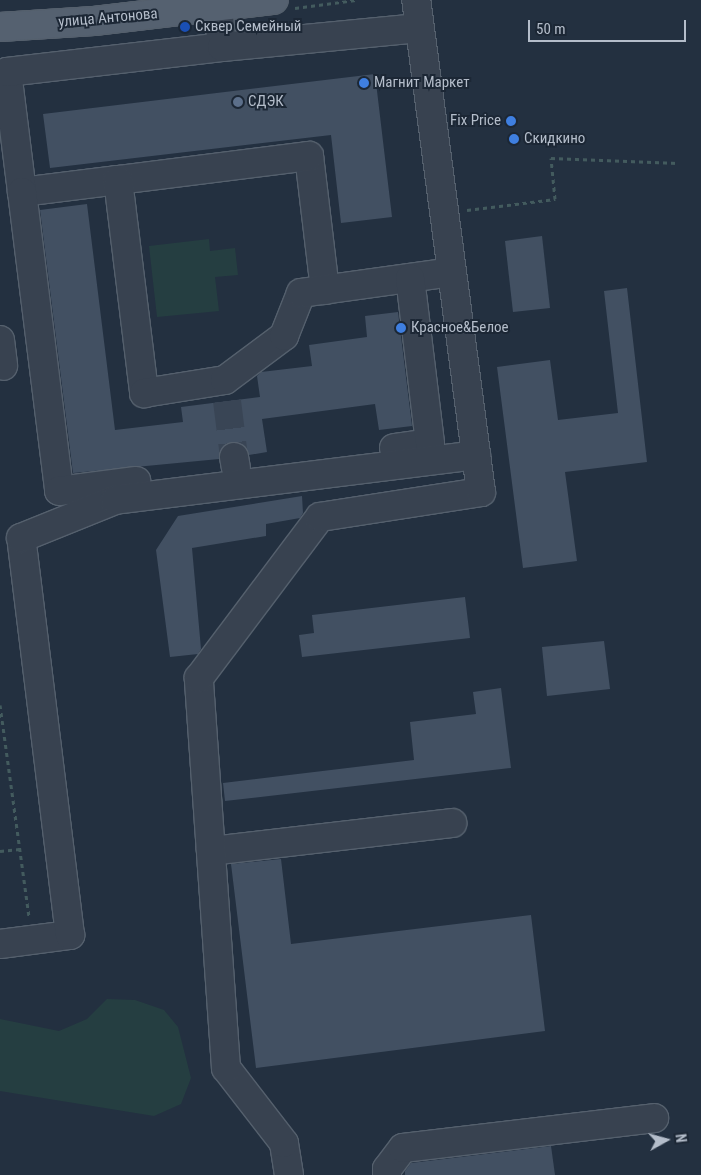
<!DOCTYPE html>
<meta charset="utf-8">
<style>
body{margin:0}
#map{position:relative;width:701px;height:1175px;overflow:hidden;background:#233040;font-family:"Roboto Condensed",sans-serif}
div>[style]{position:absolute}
.green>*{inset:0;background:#253e41}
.building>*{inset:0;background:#425062}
.minor-tunnel>*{height:28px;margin-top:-14px;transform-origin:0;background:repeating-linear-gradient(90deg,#394555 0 28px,transparent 0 42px)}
.path>*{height:3px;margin-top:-1.5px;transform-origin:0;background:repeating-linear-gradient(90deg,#435b5e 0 4px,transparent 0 8px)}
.roads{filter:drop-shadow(1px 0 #55606d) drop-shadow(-1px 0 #55606d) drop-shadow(0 1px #55606d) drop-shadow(0 -1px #55606d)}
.minor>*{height:28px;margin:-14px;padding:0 14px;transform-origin:14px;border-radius:14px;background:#384250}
.major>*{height:28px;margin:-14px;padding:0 14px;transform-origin:14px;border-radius:14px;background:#556170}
.dots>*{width:14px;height:14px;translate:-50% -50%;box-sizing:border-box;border:2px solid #1c2735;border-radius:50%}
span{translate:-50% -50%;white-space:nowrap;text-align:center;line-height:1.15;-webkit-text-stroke:4px #1c2735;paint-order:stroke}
.street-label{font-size:15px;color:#b4bdca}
.poi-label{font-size:15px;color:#b4bdca}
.left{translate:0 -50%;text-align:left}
.right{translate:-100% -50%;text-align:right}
.north{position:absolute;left:641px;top:1115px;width:50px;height:50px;-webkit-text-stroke:4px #1c2735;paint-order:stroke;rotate:83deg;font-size:14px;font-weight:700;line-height:20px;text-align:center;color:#b4bdca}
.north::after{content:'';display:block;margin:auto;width:18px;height:22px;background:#b4bdca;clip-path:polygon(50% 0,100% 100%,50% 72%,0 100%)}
.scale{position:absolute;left:528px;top:20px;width:158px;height:22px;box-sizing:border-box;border:2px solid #b4bdca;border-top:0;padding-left:6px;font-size:15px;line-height:18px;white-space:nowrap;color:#b4bdca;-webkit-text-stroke:4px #1c2735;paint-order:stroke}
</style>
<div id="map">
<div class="green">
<i style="clip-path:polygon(209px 239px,210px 251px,235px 248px,238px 275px,215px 277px,219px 311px,157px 317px,149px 246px)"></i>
<i style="clip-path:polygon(107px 999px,135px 1000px,164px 1010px,178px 1027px,191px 1078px,181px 1104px,154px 1116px,0 1091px,0 1019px,59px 1031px,87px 1019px)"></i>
</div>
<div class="building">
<i style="clip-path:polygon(375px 74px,392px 217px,341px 223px,331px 135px,50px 168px,43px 114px)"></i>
<i style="clip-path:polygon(87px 204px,115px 430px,183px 422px,181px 407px,260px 397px,257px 376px,261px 372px,312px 366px,309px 345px,367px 337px,365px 316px,398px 312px,412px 426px,379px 430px,375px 404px,262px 419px,267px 452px,249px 455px,246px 447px,240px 443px,232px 442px,224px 445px,220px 451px,219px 459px,73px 473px,40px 210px)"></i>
<i style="clip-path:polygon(542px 236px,550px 308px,513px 312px,505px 241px)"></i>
<i style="clip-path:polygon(627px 288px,647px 462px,565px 472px,577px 561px,523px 568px,497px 367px,550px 360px,558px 420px,618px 413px,604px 291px)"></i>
<i style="clip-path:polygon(302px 496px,303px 513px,300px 518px,266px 524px,266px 536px,192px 548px,201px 649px,198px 654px,170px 657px,156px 550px,178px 516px)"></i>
<i style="clip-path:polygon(465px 597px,470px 638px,302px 657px,299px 635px,314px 633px,312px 615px)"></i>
<i style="clip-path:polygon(604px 641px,610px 689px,547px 696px,542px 647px)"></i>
<i style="clip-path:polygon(501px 688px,511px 768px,225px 801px,223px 783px,414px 760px,410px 722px,476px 714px,473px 692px)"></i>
<i style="clip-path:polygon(281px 859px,291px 944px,531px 915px,545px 1031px,256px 1068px,231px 864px)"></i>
<i style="clip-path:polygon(551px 1146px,555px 1175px,405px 1175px,405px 1171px,411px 1163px)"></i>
</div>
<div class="minor-tunnel">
<i style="left:227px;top:401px;width:56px;rotate:82.9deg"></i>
</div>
<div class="path">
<i style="left:295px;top:8px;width:63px;rotate:-7.4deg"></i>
<i style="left:467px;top:210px;width:89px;rotate:-7.1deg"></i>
<i style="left:555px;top:199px;width:41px;rotate:-95.6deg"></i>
<i style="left:551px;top:158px;width:127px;rotate:2.3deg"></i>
<i style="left:0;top:705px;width:214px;rotate:82.2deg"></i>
<i style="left:0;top:851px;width:20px;rotate:-6deg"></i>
</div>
<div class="roads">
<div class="minor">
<i style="left:218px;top:7px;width:40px;rotate:84.3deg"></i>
<i style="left:118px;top:180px;width:97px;rotate:172.9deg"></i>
<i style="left:22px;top:192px;width:121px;rotate:-97.1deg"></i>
<i style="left:7px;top:72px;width:216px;rotate:-6.6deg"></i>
<i style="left:222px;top:47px;width:198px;rotate:-5.5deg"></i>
<i style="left:22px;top:192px;width:301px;rotate:82.9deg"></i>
<i style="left:59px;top:491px;width:78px;rotate:-7.4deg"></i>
<i style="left:325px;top:290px;width:135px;rotate:-96.8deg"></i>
<i style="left:309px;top:156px;width:193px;rotate:172.8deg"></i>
<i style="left:118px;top:180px;width:215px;rotate:83deg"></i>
<i style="left:144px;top:393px;width:82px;rotate:-9.1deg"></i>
<i style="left:225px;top:380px;width:74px;rotate:-36.7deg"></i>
<i style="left:284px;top:336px;width:46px;rotate:-68.4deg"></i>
<i style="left:301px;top:293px;width:152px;rotate:-7.9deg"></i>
<i style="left:0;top:340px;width:26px;rotate:83deg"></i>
<i style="left:394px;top:448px;width:36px;rotate:-8deg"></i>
<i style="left:430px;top:443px;width:166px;rotate:-96.9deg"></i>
<i style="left:234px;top:457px;width:11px;rotate:80deg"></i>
<i style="left:211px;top:851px;width:243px;rotate:-6.6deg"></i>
<i style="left:0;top:944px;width:71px;rotate:-7.3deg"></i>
<i style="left:70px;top:935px;width:400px;rotate:-97deg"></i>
<i style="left:21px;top:538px;width:101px;rotate:-22deg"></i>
<i style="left:115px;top:500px;width:364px;rotate:-7.1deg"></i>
<i style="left:289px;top:1175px;width:32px;rotate:-99deg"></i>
<i style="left:284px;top:1143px;width:95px;rotate:-127.7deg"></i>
<i style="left:226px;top:1068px;width:391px;rotate:-94deg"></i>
<i style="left:199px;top:678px;width:201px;rotate:-53.1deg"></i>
<i style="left:320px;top:517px;width:163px;rotate:-8.8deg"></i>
<i style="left:481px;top:492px;width:496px;rotate:-97.5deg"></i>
<i style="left:387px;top:1175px;width:6px;rotate:-90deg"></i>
<i style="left:387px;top:1169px;width:26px;rotate:-53deg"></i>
<i style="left:403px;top:1148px;width:253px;rotate:-6.8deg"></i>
</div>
<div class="major">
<i style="left:0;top:27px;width:94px;rotate:-3.7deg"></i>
<i style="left:94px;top:21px;width:181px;rotate:-6.7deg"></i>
</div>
</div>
<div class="dots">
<i style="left:185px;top:27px;background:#1a4fb4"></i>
<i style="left:364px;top:83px;background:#3f7fe0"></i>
<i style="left:238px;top:102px;background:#5c6f8a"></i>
<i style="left:511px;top:121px;background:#3f7fe0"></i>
<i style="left:514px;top:139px;background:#3f7fe0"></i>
<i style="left:401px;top:328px;background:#3f7fe0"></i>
</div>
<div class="street-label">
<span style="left:108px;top:18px;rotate:-5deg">улица Антонова</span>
</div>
<div class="poi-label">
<span class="left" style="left:195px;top:27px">Сквер Семейный</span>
<span class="left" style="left:374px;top:83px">Магнит Маркет</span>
<span class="left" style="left:248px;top:102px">СДЭК</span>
<span class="right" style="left:501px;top:121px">Fix Price</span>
<span class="left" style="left:524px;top:139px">Скидкино</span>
<span class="left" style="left:411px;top:328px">Красное&amp;Белое</span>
</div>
<div class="north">N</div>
<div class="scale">50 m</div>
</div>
